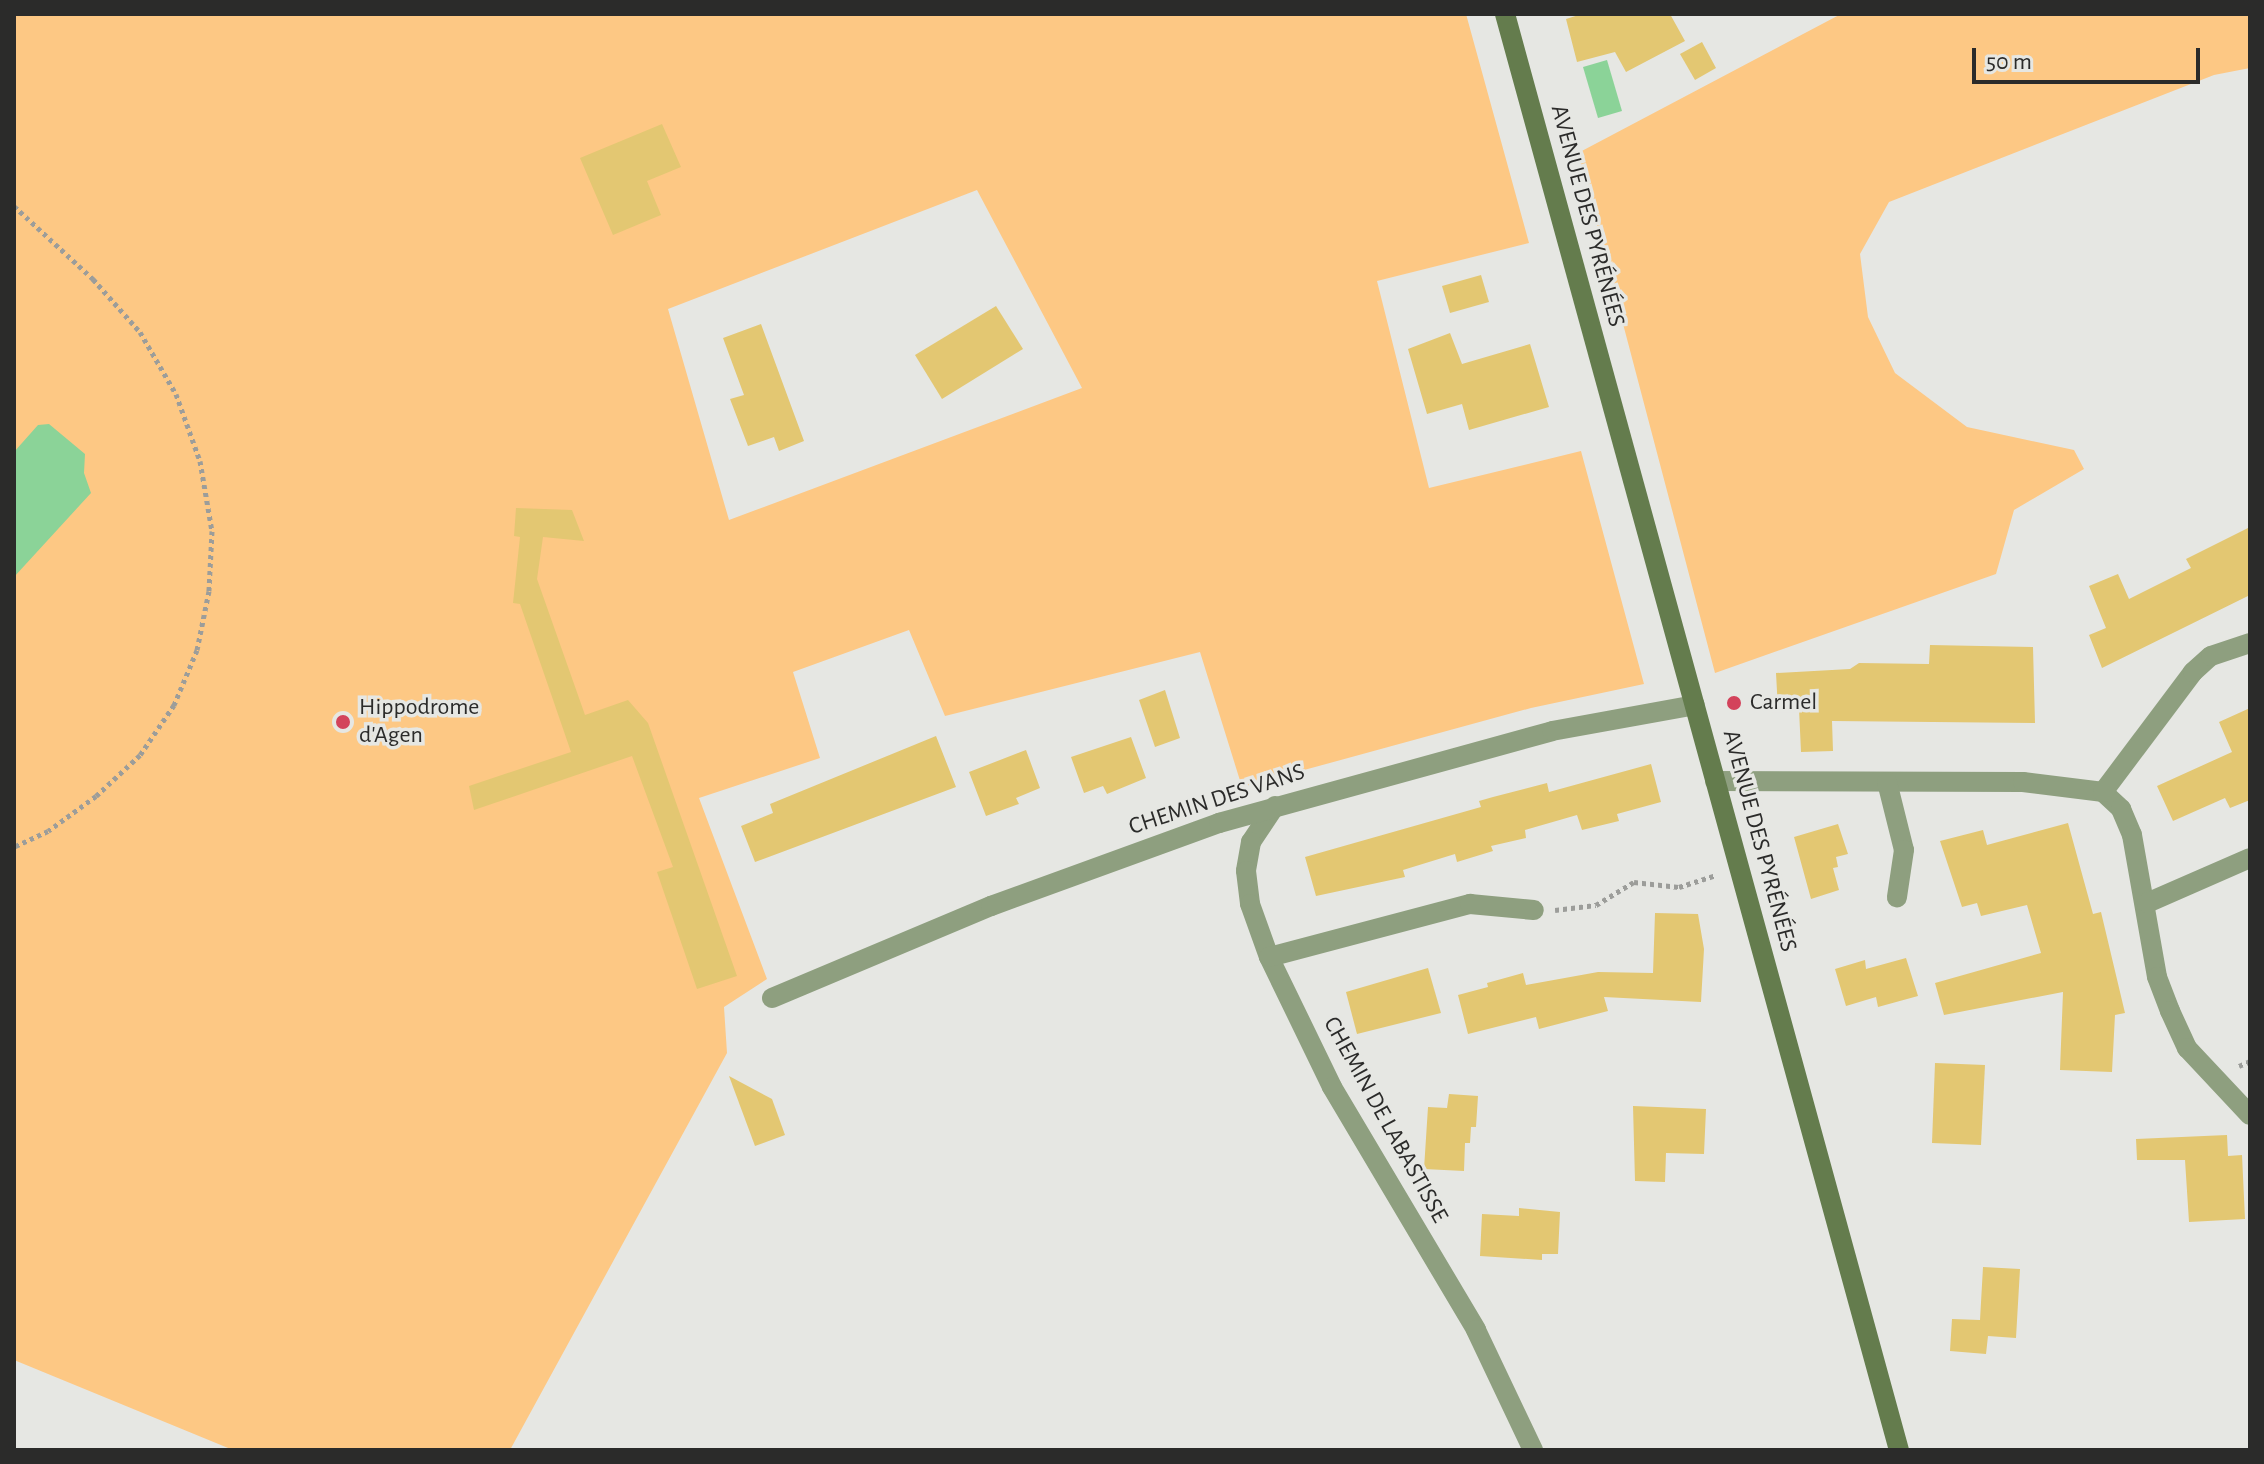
<!DOCTYPE html>
<meta charset="utf-8">
<style>
body{margin:0}
#map{position:relative;width:2264px;height:1464px;overflow:hidden;background:#e6e7e3;font-family:"Alegreya Sans",sans-serif}
div>[style]{position:absolute}
.green>*{inset:0;background:#fdc884}
.water>*{inset:0;background:#8bd398}
.building>*{inset:0;background:#e3c772}
.path>*{height:5px;margin-top:-2.5px;transform-origin:0;background:repeating-linear-gradient(90deg,#9c9d9a 0 4px,transparent 0 8px)}
.minor>*{height:20px;margin:-10px;padding:0 10px;transform-origin:10px;border-radius:10px;background:#8e9f7f}
.secondary>*{height:20px;margin:-10px;padding:0 10px;transform-origin:10px;border-radius:10px;background:#647c4d}
.dots>*{width:22px;height:22px;translate:-50% -50%;box-sizing:border-box;border:4px solid #e6e7e3;border-radius:50%}
span{translate:-50% -50%;white-space:nowrap;text-align:center;line-height:1.15;-webkit-text-stroke:7px #e6e7e3;paint-order:stroke}
.street-label{font-size:24px;color:#2b2b2a}
.poi-label{font-size:24px;color:#2b2b2a}
.left{translate:0 -50%;text-align:left}
.frame{position:absolute;inset:0;border:16px solid #2b2b2a;pointer-events:none}
.scale{position:absolute;left:1972px;top:48px;width:228px;height:36px;box-sizing:border-box;border:4px solid #2b2b2a;border-top:0;padding-left:10px;font-size:24px;line-height:28px;white-space:nowrap;color:#2b2b2a;-webkit-text-stroke:6px #e6e7e3;paint-order:stroke}
</style>
<div id="map">
<div class="green">
<i style="clip-path:polygon(evenodd,14px 14px,1466px 14px,1529px 243px,1377px 281px,1429px 488px,1581px 451px,1644px 684px,1531px 708px,1242px 787px,1200px 652px,945px 716px,909px 630px,793px 672px,820px 758px,699px 798px,767px 979px,724px 1007px,727px 1053px,510px 1450px,233px 1450px,14px 1360px,14px 14px,977px 190px,1082px 388px,729px 520px,668px 309px,977px 190px)"></i>
<i style="clip-path:polygon(1841px 14px,2250px 14px,2250px 68px,2214px 75px,1889px 202px,1860px 254px,1868px 317px,1895px 373px,1967px 427px,2074px 450px,2084px 469px,2014px 510px,1996px 574px,1715px 673px,1578px 153px)"></i>
</div>
<div class="water">
<i style="clip-path:polygon(1607px 60px,1622px 111px,1598px 118px,1583px 67px)"></i>
<i style="clip-path:polygon(49px 424px,85px 454px,84px 473px,91px 493px,14px 577px,14px 452px,38px 425px)"></i>
</div>
<div class="building">
<i style="clip-path:polygon(1582px 14px,1670px 14px,1685px 41px,1626px 72px,1615px 52px,1577px 62px,1566px 19px)"></i>
<i style="clip-path:polygon(1702px 42px,1716px 68px,1695px 80px,1680px 54px)"></i>
<i style="clip-path:polygon(662px 124px,681px 167px,647px 181px,661px 215px,613px 235px,580px 158px)"></i>
<i style="clip-path:polygon(1481px 275px,1489px 302px,1450px 313px,1442px 286px)"></i>
<i style="clip-path:polygon(996px 306px,1023px 349px,942px 399px,915px 355px)"></i>
<i style="clip-path:polygon(761px 324px,804px 441px,779px 451px,774px 437px,748px 446px,730px 399px,744px 395px,723px 338px)"></i>
<i style="clip-path:polygon(1450px 333px,1462px 364px,1530px 344px,1549px 407px,1469px 430px,1462px 404px,1427px 414px,1408px 349px)"></i>
<i style="clip-path:polygon(516px 508px,572px 510px,584px 541px,543px 537px,537px 579px,585px 715px,628px 700px,648px 723px,737px 976px,697px 989px,657px 872px,673px 867px,632px 756px,474px 810px,469px 786px,571px 752px,520px 604px,513px 603px,520px 537px,514px 536px)"></i>
<i style="clip-path:polygon(2250px 527px,2250px 595px,2102px 668px,2089px 635px,2106px 628px,2089px 586px,2118px 574px,2129px 599px,2191px 568px,2186px 559px)"></i>
<i style="clip-path:polygon(1930px 645px,2033px 647px,2035px 723px,1832px 721px,1833px 751px,1801px 752px,1799px 709px,1778px 710px,1776px 673px,1850px 669px,1859px 663px,1929px 664px)"></i>
<i style="clip-path:polygon(1165px 690px,1180px 738px,1155px 747px,1139px 700px)"></i>
<i style="clip-path:polygon(2250px 708px,2250px 800px,2230px 808px,2225px 798px,2173px 821px,2157px 786px,2232px 752px,2219px 722px)"></i>
<i style="clip-path:polygon(936px 736px,956px 787px,755px 862px,741px 826px,773px 813px,770px 804px)"></i>
<i style="clip-path:polygon(1131px 737px,1146px 778px,1107px 794px,1103px 786px,1084px 793px,1071px 757px)"></i>
<i style="clip-path:polygon(1026px 750px,1040px 788px,1016px 798px,1019px 804px,986px 816px,969px 772px)"></i>
<i style="clip-path:polygon(1651px 764px,1661px 802px,1617px 814px,1619px 821px,1582px 830px,1577px 815px,1525px 830px,1526px 838px,1491px 846px,1493px 851px,1457px 862px,1455px 854px,1403px 870px,1405px 877px,1316px 896px,1305px 857px,1481px 807px,1479px 801px,1493px 797px,1547px 783px,1549px 792px)"></i>
<i style="clip-path:polygon(2068px 823px,2093px 914px,2101px 912px,2125px 1013px,2115px 1015px,2112px 1072px,2060px 1070px,2063px 992px,1944px 1015px,1935px 983px,2041px 953px,2027px 905px,1981px 916px,1977px 903px,1962px 907px,1940px 841px,1983px 830px,1987px 845px)"></i>
<i style="clip-path:polygon(1838px 824px,1848px 854px,1836px 857px,1838px 867px,1833px 868px,1839px 890px,1811px 899px,1794px 837px)"></i>
<i style="clip-path:polygon(1655px 913px,1698px 914px,1704px 949px,1701px 1002px,1604px 997px,1608px 1011px,1539px 1029px,1536px 1017px,1468px 1034px,1458px 995px,1488px 987px,1487px 983px,1523px 973px,1526px 985px,1598px 972px,1653px 973px)"></i>
<i style="clip-path:polygon(1906px 958px,1918px 996px,1878px 1007px,1876px 997px,1846px 1006px,1835px 969px,1865px 960px,1866px 969px)"></i>
<i style="clip-path:polygon(1428px 968px,1441px 1013px,1357px 1034px,1346px 992px)"></i>
<i style="clip-path:polygon(1935px 1063px,1985px 1065px,1981px 1145px,1932px 1143px)"></i>
<i style="clip-path:polygon(729px 1076px,772px 1099px,785px 1135px,755px 1146px)"></i>
<i style="clip-path:polygon(1449px 1094px,1478px 1096px,1476px 1127px,1471px 1127px,1470px 1143px,1465px 1143px,1464px 1171px,1424px 1169px,1428px 1107px,1447px 1108px)"></i>
<i style="clip-path:polygon(1633px 1106px,1706px 1109px,1704px 1154px,1666px 1153px,1665px 1182px,1635px 1181px)"></i>
<i style="clip-path:polygon(2227px 1135px,2228px 1156px,2242px 1155px,2245px 1219px,2189px 1222px,2185px 1160px,2137px 1160px,2136px 1139px)"></i>
<i style="clip-path:polygon(1519px 1208px,1560px 1212px,1558px 1254px,1542px 1254px,1542px 1260px,1480px 1256px,1482px 1214px,1519px 1216px)"></i>
<i style="clip-path:polygon(1983px 1267px,2020px 1269px,2016px 1338px,1988px 1336px,1986px 1354px,1950px 1351px,1952px 1319px,1980px 1320px)"></i>
</div>
<div class="path">
<i style="left:14px;top:206px;width:108px;rotate:42.7deg"></i>
<i style="left:93px;top:279px;width:71px;rotate:48.4deg"></i>
<i style="left:140px;top:332px;width:72px;rotate:59.9deg"></i>
<i style="left:176px;top:394px;width:71px;rotate:70.3deg"></i>
<i style="left:200px;top:461px;width:71px;rotate:80.3deg"></i>
<i style="left:212px;top:531px;width:60px;rotate:92.9deg"></i>
<i style="left:209px;top:591px;width:60px;rotate:101.5deg"></i>
<i style="left:197px;top:650px;width:60px;rotate:112.7deg"></i>
<i style="left:174px;top:705px;width:60px;rotate:124.2deg"></i>
<i style="left:140px;top:755px;width:60px;rotate:137deg"></i>
<i style="left:96px;top:796px;width:59px;rotate:143.9deg"></i>
<i style="left:48px;top:831px;width:38px;rotate:155deg"></i>
<i style="left:1555px;top:910px;width:41px;rotate:-7deg"></i>
<i style="left:1596px;top:905px;width:44px;rotate:-31.2deg"></i>
<i style="left:1634px;top:882px;width:45px;rotate:6.3deg"></i>
<i style="left:1679px;top:887px;width:38px;rotate:-18deg"></i>
<i style="left:2239px;top:1066px;width:12px;rotate:-24deg"></i>
</div>
<div class="minor">
<i style="left:1715px;top:781px;width:308px;rotate:0.2deg"></i>
<i style="left:2023px;top:782px;width:81px;rotate:7.1deg"></i>
<i style="left:2103px;top:792px;width:25px;rotate:43deg"></i>
<i style="left:2121px;top:809px;width:28px;rotate:67deg"></i>
<i style="left:2132px;top:835px;width:144px;rotate:80deg"></i>
<i style="left:2157px;top:977px;width:36px;rotate:69deg"></i>
<i style="left:2170px;top:1011px;width:41px;rotate:65.3deg"></i>
<i style="left:2187px;top:1048px;width:92px;rotate:46.8deg"></i>
<i style="left:1887px;top:782px;width:70px;rotate:76deg"></i>
<i style="left:1904px;top:850px;width:48px;rotate:98.5deg"></i>
<i style="left:2103px;top:792px;width:150px;rotate:-53.1deg"></i>
<i style="left:2193px;top:672px;width:24px;rotate:-42deg"></i>
<i style="left:2211px;top:656px;width:41px;rotate:-18.4deg"></i>
<i style="left:1275px;top:806px;width:43px;rotate:123.7deg"></i>
<i style="left:1251px;top:842px;width:29px;rotate:100deg"></i>
<i style="left:1246px;top:871px;width:33px;rotate:83deg"></i>
<i style="left:1250px;top:904px;width:56px;rotate:70.3deg"></i>
<i style="left:1269px;top:957px;width:144px;rotate:64.1deg"></i>
<i style="left:1332px;top:1087px;width:282px;rotate:59.3deg"></i>
<i style="left:1476px;top:1330px;width:133px;rotate:64.6deg"></i>
<i style="left:2147px;top:903px;width:112px;rotate:-23.6deg"></i>
<i style="left:1269px;top:957px;width:208px;rotate:-14.8deg"></i>
<i style="left:1470px;top:904px;width:64px;rotate:5.4deg"></i>
<i style="left:772px;top:998px;width:238px;rotate:-22.8deg"></i>
<i style="left:991px;top:906px;width:243px;rotate:-20deg"></i>
<i style="left:1219px;top:823px;width:345px;rotate:-15.4deg"></i>
<i style="left:1552px;top:731px;width:145px;rotate:-10.3deg"></i>
</div>
<div class="secondary">
<i style="left:1505px;top:14px;width:1489px;rotate:74.66deg"></i>
</div>
<div class="dots">
<i style="left:1734px;top:703px;background:#d3435b"></i>
<i style="left:343px;top:722px;background:#d3435b"></i>
</div>
<div class="street-label">
<span style="left:1587px;top:216px;rotate:75deg">AVENUE DES PYRÉNÉES</span>
<span style="left:1217px;top:800px;rotate:-18deg">CHEMIN DES VANS</span>
<span style="left:1759px;top:841px;rotate:75deg">AVENUE DES PYRÉNÉES</span>
<span style="left:1385px;top:1120px;rotate:61deg">CHEMIN DE LABASTISSE</span>
</div>
<div class="poi-label">
<span class="left" style="left:1750px;top:703px">Carmel</span>
<span class="left" style="left:359px;top:722px">Hippodrome<br>d'Agen</span>
</div>
<div class="frame"></div>
<div class="scale">50 m</div>
</div>
